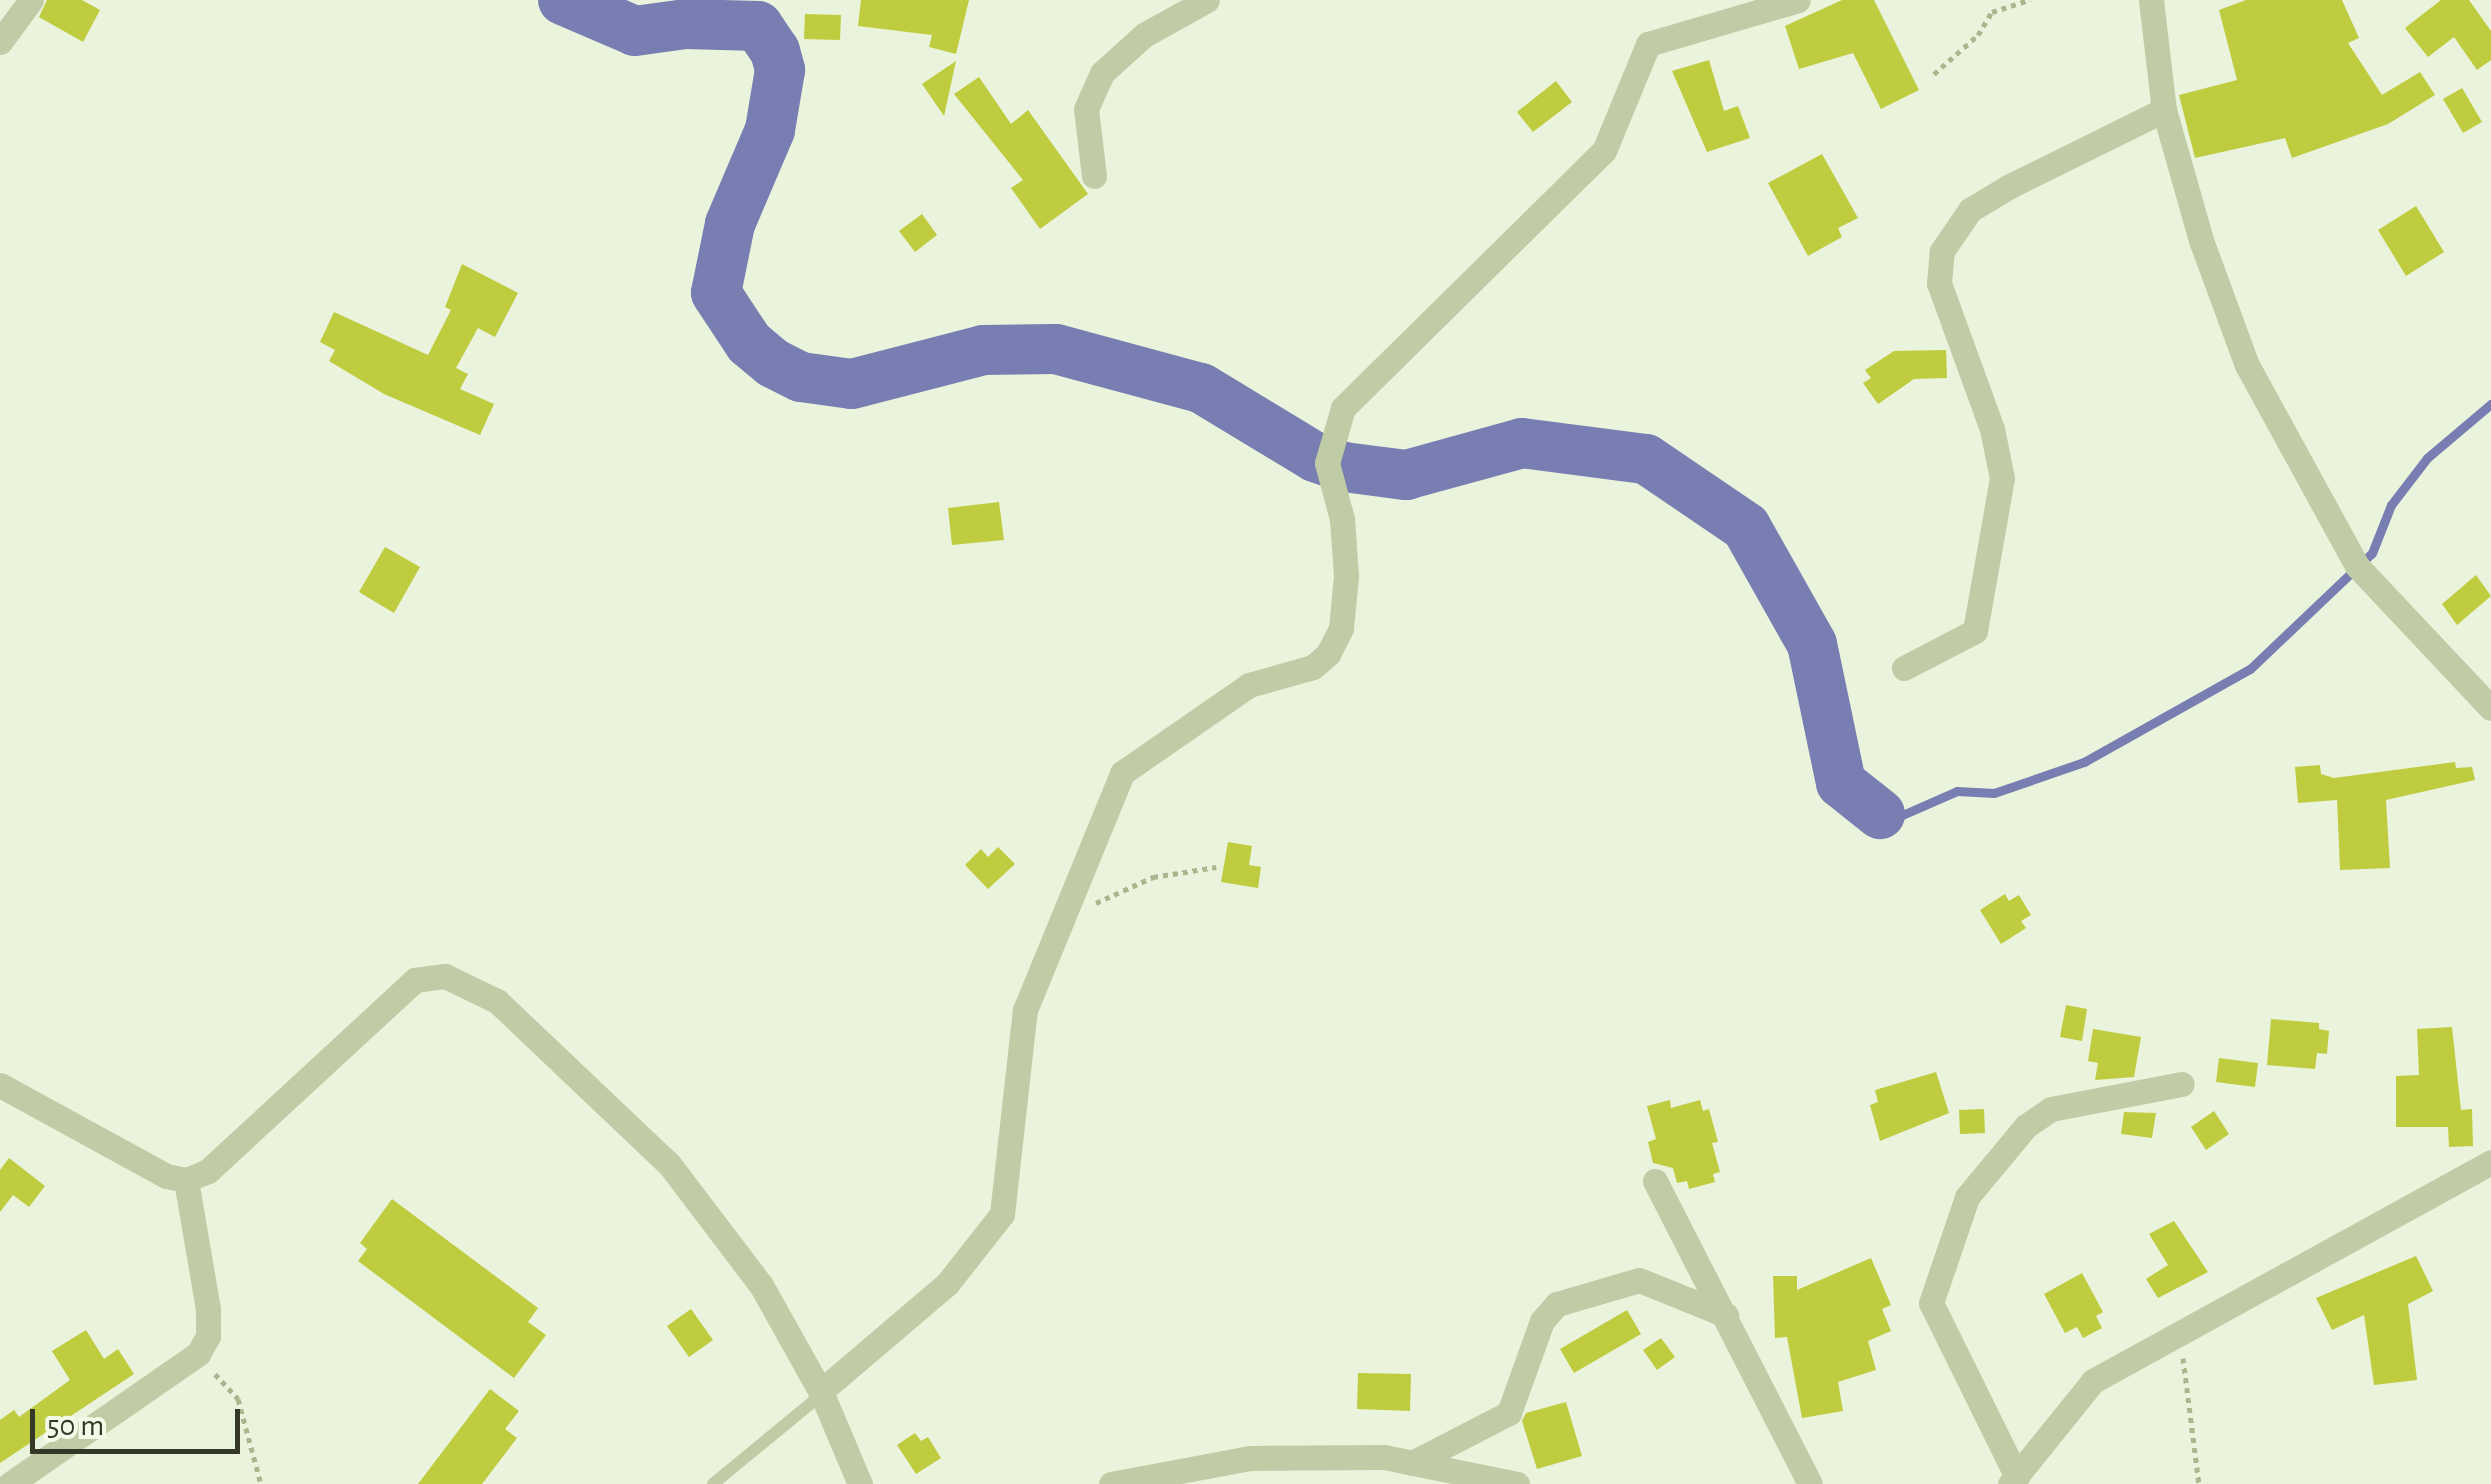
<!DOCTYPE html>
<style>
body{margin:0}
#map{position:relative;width:2491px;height:1484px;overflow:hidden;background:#eaf3db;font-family:"Alegreya Sans",sans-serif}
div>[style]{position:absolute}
.stream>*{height:9px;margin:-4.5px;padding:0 4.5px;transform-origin:4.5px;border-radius:4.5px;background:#787eb2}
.river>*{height:50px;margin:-25px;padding:0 25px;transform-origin:25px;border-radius:25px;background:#787eb2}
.building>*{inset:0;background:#bfcc40}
.path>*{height:5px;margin-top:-2.5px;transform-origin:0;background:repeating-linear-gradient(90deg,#abb58e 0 5px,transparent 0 10px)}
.service>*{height:12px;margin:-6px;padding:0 6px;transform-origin:6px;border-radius:6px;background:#c0cca6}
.minor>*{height:25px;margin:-12.5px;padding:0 12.5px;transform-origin:12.5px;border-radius:12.5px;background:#c0cca6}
span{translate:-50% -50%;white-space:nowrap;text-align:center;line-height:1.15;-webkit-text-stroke:8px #f3fae8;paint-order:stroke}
.scale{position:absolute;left:30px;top:1409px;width:210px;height:45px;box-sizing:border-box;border:5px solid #353827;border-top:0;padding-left:12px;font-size:30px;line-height:35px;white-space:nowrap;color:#353827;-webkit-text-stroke:8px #f3fae8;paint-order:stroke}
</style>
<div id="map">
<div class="stream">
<i style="left:1880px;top:814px;width:20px;rotate:6deg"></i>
<i style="left:1900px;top:816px;width:62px;rotate:-23.7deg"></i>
<i style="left:1957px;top:791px;width:37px;rotate:3deg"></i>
<i style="left:1994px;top:793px;width:95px;rotate:-19deg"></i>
<i style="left:2084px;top:762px;width:190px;rotate:-29.3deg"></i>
<i style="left:2250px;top:669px;width:168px;rotate:-43.6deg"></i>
<i style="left:2372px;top:553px;width:52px;rotate:-68.4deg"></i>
<i style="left:2391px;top:505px;width:59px;rotate:-52.5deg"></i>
<i style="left:2427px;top:458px;width:84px;rotate:-40.2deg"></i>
</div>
<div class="river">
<i style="left:563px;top:0;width:78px;rotate:23.3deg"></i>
<i style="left:635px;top:31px;width:51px;rotate:-7.8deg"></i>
<i style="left:686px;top:24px;width:72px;rotate:1.6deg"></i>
<i style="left:758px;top:26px;width:30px;rotate:56deg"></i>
<i style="left:775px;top:51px;width:20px;rotate:75deg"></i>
<i style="left:780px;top:70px;width:61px;rotate:99.5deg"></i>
<i style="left:770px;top:130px;width:102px;rotate:113.1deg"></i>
<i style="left:730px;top:224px;width:70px;rotate:101.5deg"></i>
<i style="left:716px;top:293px;width:60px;rotate:56.6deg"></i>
<i style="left:749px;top:343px;width:31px;rotate:40deg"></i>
<i style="left:773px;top:363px;width:31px;rotate:27deg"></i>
<i style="left:801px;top:377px;width:51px;rotate:7.8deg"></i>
<i style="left:852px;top:384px;width:135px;rotate:-14.5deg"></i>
<i style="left:983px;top:350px;width:73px;rotate:-0.8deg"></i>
<i style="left:1056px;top:349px;width:150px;rotate:15.1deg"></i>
<i style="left:1201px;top:388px;width:133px;rotate:31.2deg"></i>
<i style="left:1315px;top:457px;width:31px;rotate:19deg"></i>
<i style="left:1344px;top:467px;width:63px;rotate:7.4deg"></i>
<i style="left:1406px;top:475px;width:120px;rotate:-15.4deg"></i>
<i style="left:1522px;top:443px;width:125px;rotate:7.4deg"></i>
<i style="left:1646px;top:459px;width:121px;rotate:34.2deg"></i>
<i style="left:1746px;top:527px;width:134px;rotate:60.6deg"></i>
<i style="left:1812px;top:644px;width:142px;rotate:78.2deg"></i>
<i style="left:1841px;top:783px;width:50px;rotate:38.5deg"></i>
</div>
<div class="building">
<i style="clip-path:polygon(47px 0,82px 0,100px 10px,83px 42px,39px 17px)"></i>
<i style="clip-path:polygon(861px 0,969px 0,956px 54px,929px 47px,932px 35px,858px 26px)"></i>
<i style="clip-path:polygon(1842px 0,1874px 0,1919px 90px,1881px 109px,1853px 53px,1799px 69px,1785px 26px)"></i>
<i style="clip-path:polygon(2246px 0,2342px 0,2359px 38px,2348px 43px,2382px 95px,2420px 72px,2435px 95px,2388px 124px,2292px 158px,2285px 138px,2195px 158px,2179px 95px,2237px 80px,2219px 10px)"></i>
<i style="clip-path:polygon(2441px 0,2469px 0,2491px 31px,2491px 60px,2477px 70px,2454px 37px,2428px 57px,2405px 28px)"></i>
<i style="clip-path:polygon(805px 14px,841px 15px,840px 40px,804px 39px)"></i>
<i style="clip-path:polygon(1709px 60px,1724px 111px,1738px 106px,1750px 138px,1707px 152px,1672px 71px)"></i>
<i style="clip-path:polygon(956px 61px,944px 116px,922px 84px)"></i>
<i style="clip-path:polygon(979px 77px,1011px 124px,1028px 110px,1088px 194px,1040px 229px,1011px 188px,1023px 180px,954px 94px)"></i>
<i style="clip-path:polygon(1556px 81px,1572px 102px,1533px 132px,1517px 112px)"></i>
<i style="clip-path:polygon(2462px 88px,2482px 122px,2463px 133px,2443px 99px)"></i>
<i style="clip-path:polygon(1822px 154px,1858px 218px,1838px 228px,1842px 237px,1808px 256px,1768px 183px)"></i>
<i style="clip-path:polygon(2416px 206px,2444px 252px,2406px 276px,2378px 230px)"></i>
<i style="clip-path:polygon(922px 214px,937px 235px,915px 252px,899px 231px)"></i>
<i style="clip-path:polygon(462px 264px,518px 293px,495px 337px,478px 328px,456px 368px,468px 374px,460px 389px,494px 404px,480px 435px,384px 394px,329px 361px,335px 350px,320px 342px,334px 312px,428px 355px,451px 310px,445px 307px)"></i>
<i style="clip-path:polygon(1946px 350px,1947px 378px,1914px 379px,1878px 404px,1863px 383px,1871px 378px,1865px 370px,1894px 351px)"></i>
<i style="clip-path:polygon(999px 502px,1004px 540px,952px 545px,948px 508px)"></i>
<i style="clip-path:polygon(385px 547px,420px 567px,394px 613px,359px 592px)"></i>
<i style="clip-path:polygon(2476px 575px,2491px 596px,2457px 625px,2442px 604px)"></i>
<i style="clip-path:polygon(2455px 762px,2456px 768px,2472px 767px,2475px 780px,2386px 800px,2390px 868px,2340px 870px,2337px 800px,2298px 803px,2295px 767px,2320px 765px,2321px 774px,2334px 778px)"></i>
<i style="clip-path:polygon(1228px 842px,1252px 846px,1249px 865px,1261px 867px,1258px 888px,1221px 882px)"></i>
<i style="clip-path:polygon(998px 847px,1015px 864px,988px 889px,965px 865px,981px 849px,988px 857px)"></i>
<i style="clip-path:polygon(2005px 894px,2009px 901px,2019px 895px,2031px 915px,2021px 921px,2026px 928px,2001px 944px,1980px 910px)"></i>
<i style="clip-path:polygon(2066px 1005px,2087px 1009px,2082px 1041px,2060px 1037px)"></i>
<i style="clip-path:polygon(2271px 1019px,2319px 1023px,2319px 1029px,2329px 1031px,2327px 1054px,2317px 1053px,2315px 1069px,2267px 1065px)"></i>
<i style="clip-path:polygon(2452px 1027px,2461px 1110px,2472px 1109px,2473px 1146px,2449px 1147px,2448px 1127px,2396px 1127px,2396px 1076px,2419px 1075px,2417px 1029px)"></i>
<i style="clip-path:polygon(2093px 1029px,2141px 1037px,2134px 1077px,2095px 1080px,2098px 1063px,2088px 1061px)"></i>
<i style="clip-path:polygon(2219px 1058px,2258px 1063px,2255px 1087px,2216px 1082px)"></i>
<i style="clip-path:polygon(1936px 1072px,1949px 1113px,1880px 1141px,1870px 1105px,1878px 1102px,1875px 1090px)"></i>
<i style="clip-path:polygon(1670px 1100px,1671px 1108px,1700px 1100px,1703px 1111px,1709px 1109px,1718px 1142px,1712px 1143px,1720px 1172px,1713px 1174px,1715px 1182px,1689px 1189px,1687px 1181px,1677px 1183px,1673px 1168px,1653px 1163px,1648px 1142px,1656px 1139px,1647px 1106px)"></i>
<i style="clip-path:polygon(1984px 1109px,1985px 1133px,1960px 1134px,1959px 1110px)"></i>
<i style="clip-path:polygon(2214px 1111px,2229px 1134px,2206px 1150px,2191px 1127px)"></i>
<i style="clip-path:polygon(2124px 1112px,2156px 1113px,2152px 1138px,2121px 1134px)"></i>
<i style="clip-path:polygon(9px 1158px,45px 1186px,29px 1207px,13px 1195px,0 1212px,0 1170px)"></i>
<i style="clip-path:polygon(392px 1199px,538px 1308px,528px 1322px,546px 1335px,514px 1378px,358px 1261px,367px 1249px,360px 1243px)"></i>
<i style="clip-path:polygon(2174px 1221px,2208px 1272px,2158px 1298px,2146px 1279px,2168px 1265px,2149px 1234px)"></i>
<i style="clip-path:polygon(2416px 1256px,2433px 1291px,2408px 1304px,2417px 1380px,2374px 1385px,2364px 1315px,2332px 1330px,2316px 1298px)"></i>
<i style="clip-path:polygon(1871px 1258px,1891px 1305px,1882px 1309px,1891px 1331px,1868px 1341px,1876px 1370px,1838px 1382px,1843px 1411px,1802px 1418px,1787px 1337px,1775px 1338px,1773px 1276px,1797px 1276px,1797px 1290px)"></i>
<i style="clip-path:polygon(2082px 1273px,2103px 1312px,2096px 1316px,2102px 1328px,2083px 1338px,2077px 1327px,2065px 1333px,2044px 1294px)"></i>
<i style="clip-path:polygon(691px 1309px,713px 1340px,689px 1357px,667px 1326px)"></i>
<i style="clip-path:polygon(1627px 1310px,1641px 1334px,1574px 1373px,1560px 1349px)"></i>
<i style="clip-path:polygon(86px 1330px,104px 1359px,118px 1349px,134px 1374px,0 1463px,0 1420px,14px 1410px,19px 1417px,70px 1380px,52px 1351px)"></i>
<i style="clip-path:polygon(1661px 1338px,1675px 1357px,1657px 1370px,1643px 1350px)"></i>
<i style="clip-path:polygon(1358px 1373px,1411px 1374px,1410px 1411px,1357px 1409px)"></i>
<i style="clip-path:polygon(490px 1389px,519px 1411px,505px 1429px,517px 1438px,482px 1484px,418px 1484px)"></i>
<i style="clip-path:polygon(1566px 1402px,1582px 1456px,1537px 1469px,1522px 1421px,1526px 1413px)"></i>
<i style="clip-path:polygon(915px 1433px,921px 1441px,928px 1437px,941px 1458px,916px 1474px,897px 1445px)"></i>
</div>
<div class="path">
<i style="left:1934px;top:74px;width:59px;rotate:-41.6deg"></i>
<i style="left:1978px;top:35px;width:27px;rotate:-59deg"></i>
<i style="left:1992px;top:12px;width:40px;rotate:-18deg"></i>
<i style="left:1096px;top:903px;width:63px;rotate:-24.5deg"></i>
<i style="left:1153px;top:877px;width:64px;rotate:-9deg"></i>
<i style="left:2183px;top:1358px;width:127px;rotate:82.8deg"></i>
<i style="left:215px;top:1374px;width:34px;rotate:47deg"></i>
<i style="left:238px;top:1399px;width:88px;rotate:74.9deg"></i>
</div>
<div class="service">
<i style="left:713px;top:1484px;width:141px;rotate:-39.5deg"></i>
</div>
<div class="minor">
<i style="left:2151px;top:0;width:111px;rotate:83.3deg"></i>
<i style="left:2164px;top:110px;width:138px;rotate:74.1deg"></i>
<i style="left:2202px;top:243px;width:130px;rotate:69.8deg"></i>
<i style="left:2247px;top:365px;width:229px;rotate:61.3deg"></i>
<i style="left:2357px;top:566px;width:195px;rotate:46.7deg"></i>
<i style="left:0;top:42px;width:52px;rotate:-53.6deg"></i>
<i style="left:1094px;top:176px;width:67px;rotate:-96.8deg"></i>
<i style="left:1086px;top:109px;width:39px;rotate:-66deg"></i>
<i style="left:1102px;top:73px;width:57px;rotate:-42.1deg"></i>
<i style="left:1144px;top:35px;width:72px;rotate:-29.1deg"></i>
<i style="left:1904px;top:668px;width:80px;rotate:-27.5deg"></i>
<i style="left:1975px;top:631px;width:155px;rotate:-80deg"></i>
<i style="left:2002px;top:478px;width:50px;rotate:-101.5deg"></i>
<i style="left:1992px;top:429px;width:155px;rotate:-110deg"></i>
<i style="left:1939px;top:283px;width:32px;rotate:-85deg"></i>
<i style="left:1942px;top:251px;width:50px;rotate:-55.7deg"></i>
<i style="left:1970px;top:210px;width:47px;rotate:-31deg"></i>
<i style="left:2010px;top:186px;width:172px;rotate:-26.3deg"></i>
<i style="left:0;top:1085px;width:189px;rotate:28.7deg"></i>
<i style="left:166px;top:1176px;width:20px;rotate:11deg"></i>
<i style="left:186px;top:1180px;width:24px;rotate:-22deg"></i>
<i style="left:208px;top:1171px;width:282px;rotate:-42.7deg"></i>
<i style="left:415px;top:980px;width:30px;rotate:-8deg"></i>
<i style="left:445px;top:976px;width:58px;rotate:25.7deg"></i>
<i style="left:497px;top:1001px;width:237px;rotate:43.5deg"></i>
<i style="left:669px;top:1164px;width:152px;rotate:52.8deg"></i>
<i style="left:761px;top:1285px;width:125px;rotate:60.8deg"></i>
<i style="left:822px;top:1394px;width:98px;rotate:67.1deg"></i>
<i style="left:1655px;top:1181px;width:340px;rotate:62.9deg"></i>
<i style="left:820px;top:1392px;width:167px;rotate:-40.4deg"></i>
<i style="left:947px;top:1284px;width:89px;rotate:-51.8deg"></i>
<i style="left:1002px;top:1214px;width:205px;rotate:-83.6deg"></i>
<i style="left:1025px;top:1010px;width:256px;rotate:-67.7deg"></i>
<i style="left:1122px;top:773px;width:155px;rotate:-34.7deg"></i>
<i style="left:1249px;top:685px;width:66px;rotate:-15.7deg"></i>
<i style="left:1313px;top:667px;width:20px;rotate:-41deg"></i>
<i style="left:1328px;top:654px;width:29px;rotate:-63deg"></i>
<i style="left:1341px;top:628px;width:52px;rotate:-84.5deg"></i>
<i style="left:1346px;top:576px;width:57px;rotate:-94deg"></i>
<i style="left:1342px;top:519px;width:58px;rotate:-105deg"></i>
<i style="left:1327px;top:463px;width:57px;rotate:-73.8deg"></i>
<i style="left:1343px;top:408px;width:366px;rotate:-44.6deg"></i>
<i style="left:1604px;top:151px;width:116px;rotate:-67.6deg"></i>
<i style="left:1648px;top:44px;width:156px;rotate:-16.3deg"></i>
<i style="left:1412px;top:1463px;width:109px;rotate:-27.3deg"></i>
<i style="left:1509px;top:1413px;width:98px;rotate:-70.3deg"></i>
<i style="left:1542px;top:1321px;width:23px;rotate:-49deg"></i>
<i style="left:1557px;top:1304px;width:85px;rotate:-16.3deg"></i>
<i style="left:1639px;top:1280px;width:94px;rotate:21.9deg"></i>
<i style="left:2017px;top:1477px;width:194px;rotate:-116.3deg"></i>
<i style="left:1931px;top:1303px;width:112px;rotate:-71.2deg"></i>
<i style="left:1967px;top:1197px;width:92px;rotate:-50.3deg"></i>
<i style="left:2026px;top:1126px;width:30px;rotate:-34deg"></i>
<i style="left:2051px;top:1109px;width:133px;rotate:-10.8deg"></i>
<i style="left:10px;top:1484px;width:229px;rotate:-34.7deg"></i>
<i style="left:198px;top:1354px;width:21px;rotate:-61deg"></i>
<i style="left:208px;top:1336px;width:27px;rotate:-90deg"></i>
<i style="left:208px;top:1309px;width:131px;rotate:-99.7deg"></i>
<i style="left:1111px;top:1484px;width:141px;rotate:-10.6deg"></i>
<i style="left:1250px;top:1458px;width:134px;rotate:-0.4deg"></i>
<i style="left:1384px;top:1457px;width:136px;rotate:11.5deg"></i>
<i style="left:2010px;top:1484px;width:132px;rotate:-51.1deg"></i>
<i style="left:2093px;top:1381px;width:454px;rotate:-28.8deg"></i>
</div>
<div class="scale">50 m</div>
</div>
